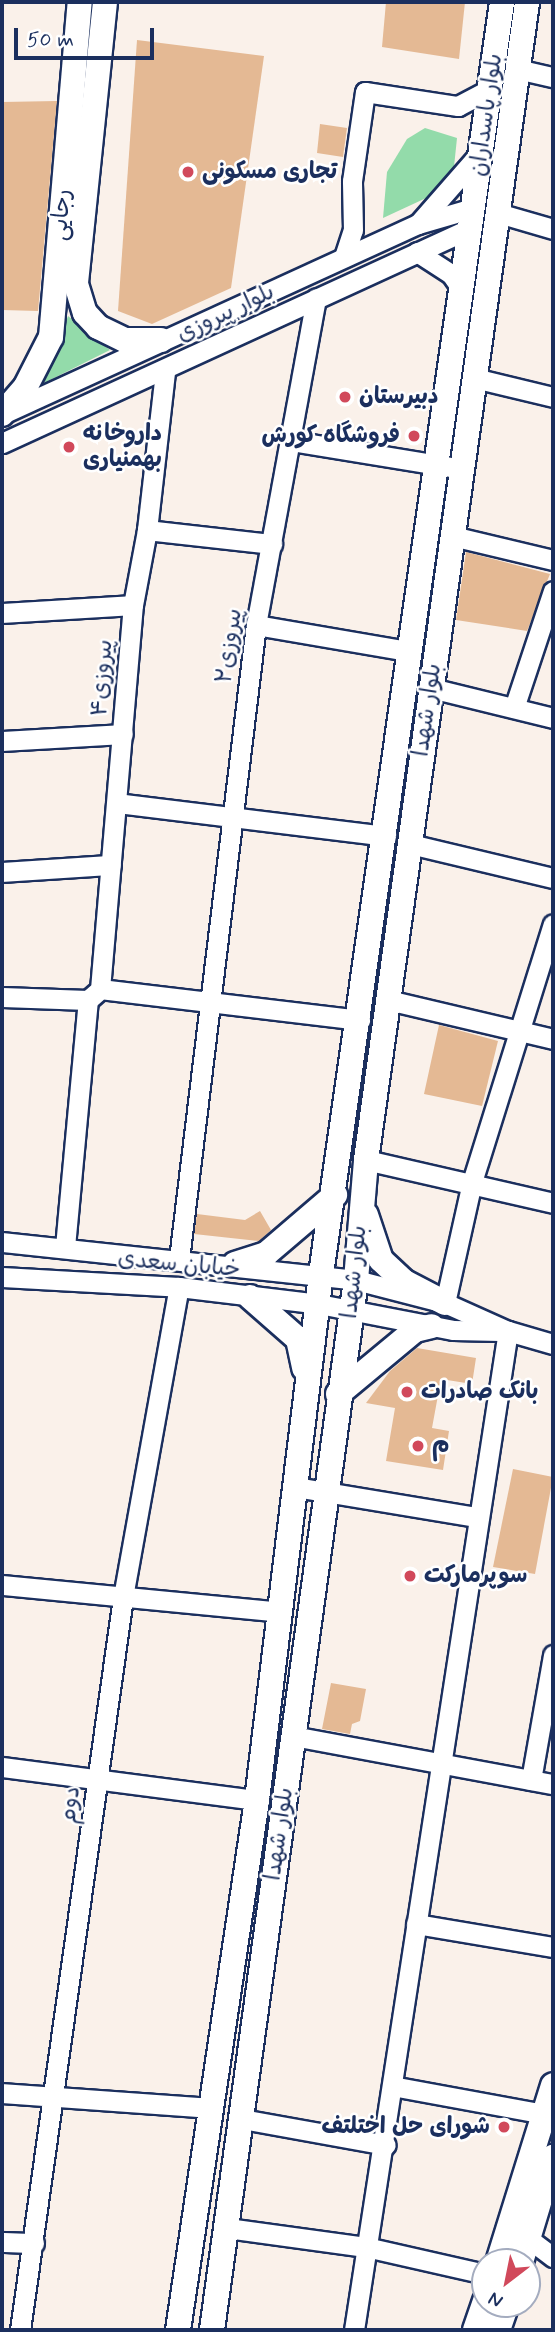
<!DOCTYPE html>
<meta charset="utf-8">
<style>
body{margin:0}
#map{position:relative;width:555px;height:2332px;overflow:hidden;background:#faf1ea;font-family:Mynerve,"Playpen Sans Arabic",sans-serif}
div>[style]{position:absolute}
.green>*{inset:0;background:#93dbaa}
.building>*{inset:0;background:#e4b994}
.roads{filter:drop-shadow(2px 0 #1b2f5e) drop-shadow(-2px 0 #1b2f5e) drop-shadow(0 2px #1b2f5e) drop-shadow(0 -2px #1b2f5e)}
.minor>*{height:19px;margin:-9.5px;padding:0 9.5px;transform-origin:9.5px;border-radius:9.5px;background:#fff}
.major>*{height:24px;margin:-12px;padding:0 12px;transform-origin:12px;border-radius:12px;background:#fff}
.dots>*{width:19px;height:19px;translate:-50% -50%;box-sizing:border-box;border:4px solid #fff;border-radius:50%}
span{translate:-50% -50%;white-space:nowrap;text-align:center;line-height:1.15;-webkit-text-stroke:5px #fff;paint-order:stroke}
.street-label{font-size:23px;color:#1b2f5e}
.poi-label{font-size:23px;color:#1b2f5e;font-weight:700}
.left{translate:0 -50%;text-align:left}
.right{translate:-100% -50%;text-align:right}
.frame{position:absolute;inset:0;border:4px solid #1b2f5e;pointer-events:none}
.north{position:absolute;left:471px;top:2248px;width:70px;height:70px;box-sizing:border-box;background:#fff;border:2px solid #a4acbf;border-radius:50%;rotate:212deg;font-size:19px;font-weight:700;line-height:28px;text-align:center;color:#1b2f5e}
.north::after{content:'';display:block;margin:auto;width:24px;height:32px;background:#d1495b;clip-path:polygon(50% 0,100% 100%,50% 72%,0 100%)}
.scale{position:absolute;left:14px;top:28px;width:140px;height:32px;box-sizing:border-box;border:4px solid #1b2f5e;border-top:0;padding-left:9px;font-size:21px;line-height:24px;white-space:nowrap;color:#1b2f5e;-webkit-text-stroke:5px #fff;paint-order:stroke}
</style>
<div id="map">
<div class="green">
<i style="clip-path:polygon(425px 128px,457px 138px,452px 186px,383px 218px,387px 172px,407px 139px)"></i>
<i style="clip-path:polygon(68px 316px,110px 350px,44px 383px)"></i>
</div>
<div class="building">
<i style="clip-path:polygon(386px 2px,465px 2px,459px 59px,382px 47px)"></i>
<i style="clip-path:polygon(137px 40px,264px 56px,231px 288px,152px 324px,118px 311px)"></i>
<i style="clip-path:polygon(57px 101px,38px 311px,2px 310px,2px 102px)"></i>
<i style="clip-path:polygon(320px 124px,347px 128px,343px 157px,317px 153px)"></i>
<i style="clip-path:polygon(466px 552px,550px 574px,527px 631px,456px 620px)"></i>
<i style="clip-path:polygon(439px 1025px,498px 1041px,482px 1106px,424px 1094px)"></i>
<i style="clip-path:polygon(260px 1211px,271px 1230px,259px 1241px,194px 1234px,197px 1214px,245px 1220px)"></i>
<i style="clip-path:polygon(417px 1348px,476px 1358px,472px 1384px,441px 1379px,432px 1428px,449px 1431px,443px 1470px,386px 1461px,395px 1408px,366px 1403px,390px 1371px)"></i>
<i style="clip-path:polygon(513px 1469px,553px 1477px,535px 1574px,493px 1567px)"></i>
<i style="clip-path:polygon(331px 1683px,366px 1689px,360px 1721px,352px 1724px,350px 1734px,322px 1729px)"></i>
</div>
<div class="roads">
<div class="minor">
<i style="left:517px;top:69px;width:37px;rotate:13deg"></i>
<i style="left:498px;top:213px;width:57px;rotate:16.2deg"></i>
<i style="left:418px;top:224px;width:96px;rotate:-48.8deg"></i>
<i style="left:417px;top:252px;width:40px;rotate:32.9deg"></i>
<i style="left:451px;top:274px;width:19px;rotate:55deg"></i>
<i style="left:344px;top:257px;width:28px;rotate:-72deg"></i>
<i style="left:353px;top:230px;width:49px;rotate:-91.2deg"></i>
<i style="left:352px;top:181px;width:90px;rotate:-81.7deg"></i>
<i style="left:365px;top:92px;width:94px;rotate:8.6deg"></i>
<i style="left:458px;top:106px;width:36px;rotate:-28deg"></i>
<i style="left:474px;top:378px;width:81px;rotate:13.5deg"></i>
<i style="left:7px;top:412px;width:452px;rotate:-24.6deg"></i>
<i style="left:418px;top:224px;width:57px;rotate:-16.2deg"></i>
<i style="left:292px;top:441px;width:160px;rotate:9.3deg"></i>
<i style="left:2px;top:443px;width:516px;rotate:-24.63deg"></i>
<i style="left:147px;top:530px;width:126px;rotate:6.4deg"></i>
<i style="left:452px;top:536px;width:104px;rotate:13.4deg"></i>
<i style="left:2px;top:613px;width:131px;rotate:-3.5deg"></i>
<i style="left:256px;top:625px;width:154px;rotate:9.7deg"></i>
<i style="left:431px;top:688px;width:126px;rotate:13.8deg"></i>
<i style="left:514px;top:708px;width:123px;rotate:-71.6deg"></i>
<i style="left:2px;top:741px;width:121px;rotate:-3.3deg"></i>
<i style="left:117px;top:803px;width:271px;rotate:7deg"></i>
<i style="left:410px;top:844px;width:147px;rotate:13.4deg"></i>
<i style="left:2px;top:872px;width:109px;rotate:-3.7deg"></i>
<i style="left:100px;top:989px;width:385px;rotate:-85.1deg"></i>
<i style="left:133px;top:605px;width:76px;rotate:-79.4deg"></i>
<i style="left:147px;top:530px;width:160px;rotate:-83.5deg"></i>
<i style="left:100px;top:989px;width:262px;rotate:6.8deg"></i>
<i style="left:2px;top:997px;width:86px;rotate:2deg"></i>
<i style="left:88px;top:1000px;width:11px;rotate:-41deg"></i>
<i style="left:388px;top:1000px;width:170px;rotate:13.3deg"></i>
<i style="left:366px;top:1160px;width:192px;rotate:12.9deg"></i>
<i style="left:2px;top:1242px;width:356px;rotate:6.1deg"></i>
<i style="left:356px;top:1280px;width:92px;rotate:14.5deg"></i>
<i style="left:445px;top:1303px;width:69px;rotate:24deg"></i>
<i style="left:508px;top:1331px;width:47px;rotate:16.1deg"></i>
<i style="left:65px;top:1247px;width:248px;rotate:-84.7deg"></i>
<i style="left:179px;top:1259px;width:639px;rotate:-83.08deg"></i>
<i style="left:256px;top:625px;width:332px;rotate:-79.6deg"></i>
<i style="left:2px;top:1277px;width:177px;rotate:3.2deg"></i>
<i style="left:179px;top:1287px;width:141px;rotate:6.9deg"></i>
<i style="left:319px;top:1304px;width:136px;rotate:11deg"></i>
<i style="left:453px;top:1330px;width:47px;rotate:1.2deg"></i>
<i style="left:445px;top:1303px;width:124px;rotate:-77.4deg"></i>
<i style="left:472px;top:1182px;width:270px;rotate:-72.6deg"></i>
<i style="left:295px;top:1487px;width:184px;rotate:9.4deg"></i>
<i style="left:2px;top:1585px;width:280px;rotate:5.5deg"></i>
<i style="left:293px;top:1736px;width:264px;rotate:10.5deg"></i>
<i style="left:2px;top:1767px;width:257px;rotate:7.4deg"></i>
<i style="left:531px;top:1780px;width:127px;rotate:-80deg"></i>
<i style="left:416px;top:1924px;width:139px;rotate:9.5deg"></i>
<i style="left:392px;top:2086px;width:155px;rotate:10.4deg"></i>
<i style="left:2px;top:2093px;width:208px;rotate:4.1deg"></i>
<i style="left:242px;top:2119px;width:146px;rotate:10.2deg"></i>
<i style="left:227px;top:2228px;width:140px;rotate:7.8deg"></i>
<i style="left:366px;top:2247px;width:122px;rotate:12.8deg"></i>
<i style="left:529px;top:2239px;width:30px;rotate:37deg"></i>
<i style="left:2px;top:2242px;width:32px;rotate:2deg"></i>
<i style="left:20px;top:2330px;width:740px;rotate:-82deg"></i>
<i style="left:123px;top:1597px;width:315px;rotate:-79.8deg"></i>
<i style="left:354px;top:2330px;width:1011px;rotate:-81.24deg"></i>
</div>
<div class="major">
<i style="left:105px;top:2px;width:283px;rotate:95.9deg"></i>
<i style="left:76px;top:284px;width:30px;rotate:73deg"></i>
<i style="left:85px;top:313px;width:19px;rotate:47deg"></i>
<i style="left:98px;top:327px;width:30px;rotate:26deg"></i>
<i style="left:125px;top:340px;width:36px"></i>
<i style="left:2px;top:414px;width:37px;rotate:-49deg"></i>
<i style="left:26px;top:386px;width:55px;rotate:-63deg"></i>
<i style="left:51px;top:337px;width:336px;rotate:-85.1deg"></i>
<i style="left:366px;top:1215px;width:47px;rotate:71.6deg"></i>
<i style="left:381px;top:1260px;width:33px;rotate:43deg"></i>
<i style="left:405px;top:1282px;width:45px;rotate:27.7deg"></i>
<i style="left:235px;top:1264px;width:33px;rotate:-18deg"></i>
<i style="left:266px;top:1254px;width:91px;rotate:-40.5deg"></i>
<i style="left:250px;top:1297px;width:64px;rotate:41.2deg"></i>
<i style="left:298px;top:1339px;width:30px;rotate:78deg"></i>
<i style="left:338px;top:1394px;width:100px;rotate:-39.7deg"></i>
<i style="left:415px;top:1330px;width:17px;rotate:-13deg"></i>
<i style="left:498px;top:2262px;width:185px;rotate:-72.7deg"></i>
<i style="left:521px;top:2262px;width:110px;rotate:-73.1deg"></i>
<i style="left:178px;top:2330px;width:536px;rotate:-81.52deg"></i>
<i style="left:257px;top:1800px;width:530px;rotate:-83.06deg"></i>
<i style="left:321px;top:1274px;width:1285px;rotate:-81.9deg"></i>
<i style="left:212px;top:2330px;width:1060px;rotate:-82.19deg"></i>
<i style="left:356px;top:1280px;width:120px;rotate:-85.2deg"></i>
<i style="left:366px;top:1160px;width:1169px;rotate:-82.08deg"></i>
<i style="left:475px;top:2330px;width:31px;rotate:-71deg"></i>
<i style="left:498px;top:2330px;width:28px;rotate:-71deg"></i>
</div>
</div>
<div class="dots">
<i style="left:188px;top:172px;background:#d1495b"></i>
<i style="left:345px;top:397px;background:#d1495b"></i>
<i style="left:414px;top:436px;background:#d1495b"></i>
<i style="left:69px;top:447px;background:#d1495b"></i>
<i style="left:407px;top:1392px;background:#d1495b"></i>
<i style="left:418px;top:1446px;background:#d1495b"></i>
<i style="left:410px;top:1576px;background:#d1495b"></i>
<i style="left:504px;top:2127px;background:#d1495b"></i>
</div>
<div class="street-label">
<span style="left:487px;top:115px;rotate:-82deg">بلوار پاسداران</span>
<span style="left:62px;top:215px;rotate:-86deg">رجایی</span>
<span style="left:226px;top:314px;rotate:-26deg">بلوار پیروزی</span>
<span style="left:230px;top:646px;rotate:-82deg">پیروزی۲</span>
<span style="left:103px;top:678px;rotate:-86deg">پیروزی۴</span>
<span style="left:428px;top:710px;rotate:-82deg">بلوار شهدا</span>
<span style="left:179px;top:1265px;rotate:5deg">خیابان سعدی</span>
<span style="left:355px;top:1272px;rotate:-84deg">بلوار شهدا</span>
<span style="left:71px;top:1805px;rotate:-82deg">دوم</span>
<span style="left:280px;top:1834px;rotate:-82deg">بلوار شهدا</span>
</div>
<div class="poi-label">
<span class="left" style="left:202px;top:172px">تجاری مسکونی</span>
<span class="left" style="left:359px;top:397px">دبیرستان</span>
<span class="left" style="left:83px;top:447px">داروخانه<br>بهمنیاری</span>
<span class="right" style="left:400px;top:436px">فروشگاه کورش</span>
<span class="left" style="left:421px;top:1392px">بانک صادرات</span>
<span class="left" style="left:432px;top:1446px">م</span>
<span class="left" style="left:424px;top:1576px">سوپرمارکت</span>
<span class="right" style="left:490px;top:2127px">شورای حل اختلتف</span>
</div>
<div class="frame"></div>
<div class="north">N</div>
<div class="scale">50 m</div>
</div>
